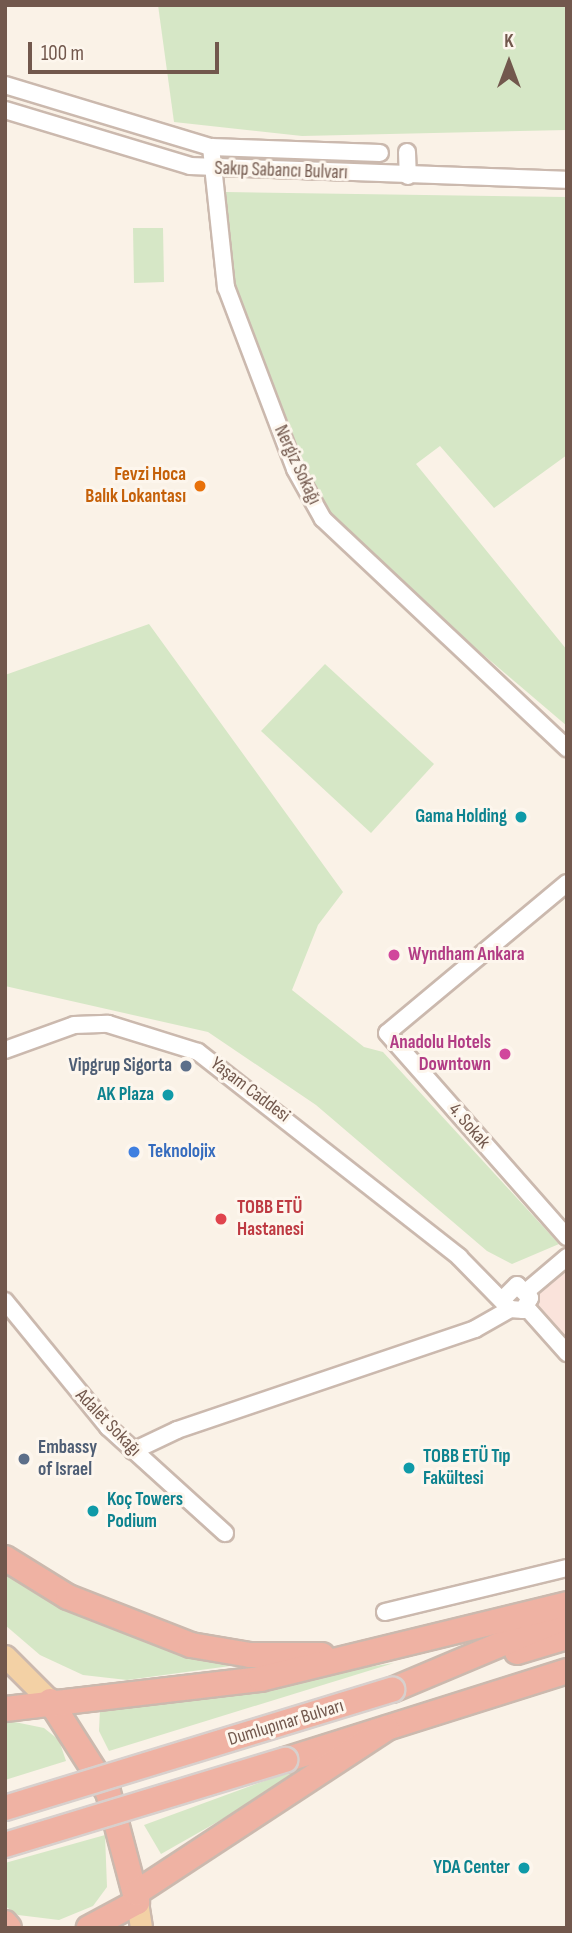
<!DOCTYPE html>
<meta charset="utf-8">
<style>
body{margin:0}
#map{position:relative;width:572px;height:1933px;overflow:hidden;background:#faf2e7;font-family:"Sofia Sans Condensed",sans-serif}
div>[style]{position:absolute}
.commercial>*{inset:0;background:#fae3db}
.green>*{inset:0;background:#d6e7c6}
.roads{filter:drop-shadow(2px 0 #cbb9ae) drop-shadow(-2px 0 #cbb9ae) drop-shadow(0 2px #cbb9ae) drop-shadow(0 -2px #cbb9ae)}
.minor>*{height:16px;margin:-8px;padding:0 8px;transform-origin:8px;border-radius:8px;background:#fff}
.major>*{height:21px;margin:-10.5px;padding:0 10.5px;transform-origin:10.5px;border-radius:10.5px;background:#f3d1a5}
.highway>*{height:24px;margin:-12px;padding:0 12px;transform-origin:12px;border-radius:12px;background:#efb2a3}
.bridges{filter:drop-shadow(2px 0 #d8d0cd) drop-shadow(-2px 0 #d8d0cd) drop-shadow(0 2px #d8d0cd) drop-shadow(0 -2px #d8d0cd)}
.highway-bridge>*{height:24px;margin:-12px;padding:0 12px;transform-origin:12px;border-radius:12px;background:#efb2a3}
.dots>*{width:19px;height:19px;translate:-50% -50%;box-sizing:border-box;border:4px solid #fdf6ed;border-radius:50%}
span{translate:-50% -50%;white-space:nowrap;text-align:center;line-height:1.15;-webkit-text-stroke:6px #fdf6ed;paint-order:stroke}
.street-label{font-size:19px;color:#72584d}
.food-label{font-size:19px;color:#c56008;font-weight:700}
.right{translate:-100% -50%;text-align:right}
.culture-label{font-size:19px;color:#0d838f;font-weight:700}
.left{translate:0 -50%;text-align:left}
.hotel-label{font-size:19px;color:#b23c85;font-weight:700}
.service-label{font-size:19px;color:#4e5e75;font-weight:700}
.shop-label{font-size:19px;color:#366cbe;font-weight:700}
.health-label{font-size:19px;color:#be3a42;font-weight:700}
.frame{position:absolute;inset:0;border:7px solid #72584d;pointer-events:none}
.north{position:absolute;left:474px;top:28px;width:70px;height:70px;-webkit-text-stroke:5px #fdf6ed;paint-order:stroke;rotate:0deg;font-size:19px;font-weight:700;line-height:28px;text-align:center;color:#72584d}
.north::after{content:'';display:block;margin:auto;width:24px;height:32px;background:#72584d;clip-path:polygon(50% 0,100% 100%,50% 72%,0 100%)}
.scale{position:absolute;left:28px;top:42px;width:191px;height:32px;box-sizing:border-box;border:4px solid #72584d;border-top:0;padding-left:9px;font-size:21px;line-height:24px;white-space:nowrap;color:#72584d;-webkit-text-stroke:5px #fdf6ed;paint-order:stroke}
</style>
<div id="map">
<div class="commercial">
<i style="clip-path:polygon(567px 1257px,567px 1353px,530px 1298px)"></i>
</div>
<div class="green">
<i style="clip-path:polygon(158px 5px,567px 5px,567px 130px,302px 136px,174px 122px)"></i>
<i style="clip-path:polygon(226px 192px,567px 197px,567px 455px,494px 508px,440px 446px,416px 464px,567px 650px,567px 726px,378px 565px,321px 504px,231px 288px)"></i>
<i style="clip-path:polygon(133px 228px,163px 228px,164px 282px,134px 283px)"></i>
<i style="clip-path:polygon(149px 624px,343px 892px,318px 925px,292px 990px,364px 1047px,383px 1052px,559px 1244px,512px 1264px,487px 1251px,316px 1105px,208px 1032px,5px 986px,5px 675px)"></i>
<i style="clip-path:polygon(325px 664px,434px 764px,371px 833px,261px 731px)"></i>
<i style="clip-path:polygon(5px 1566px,268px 1661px,127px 1680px,83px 1675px,40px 1655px,5px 1625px)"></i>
<i style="clip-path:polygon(394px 1663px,109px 1751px,99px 1731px,100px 1709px)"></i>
<i style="clip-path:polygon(5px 1720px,44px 1728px,59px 1740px,66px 1761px,5px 1780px)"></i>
<i style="clip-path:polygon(335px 1755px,161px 1854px,144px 1825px)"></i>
<i style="clip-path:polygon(105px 1835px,107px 1887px,93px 1906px,59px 1920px,18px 1915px,5px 1906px,5px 1863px)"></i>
</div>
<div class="roads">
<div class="minor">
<i style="left:5px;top:85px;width:215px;rotate:16.8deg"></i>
<i style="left:211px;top:147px;width:169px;rotate:2deg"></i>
<i style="left:5px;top:110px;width:193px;rotate:16.8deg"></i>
<i style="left:190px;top:166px;width:375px;rotate:2.1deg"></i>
<i style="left:211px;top:147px;width:141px;rotate:83.9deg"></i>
<i style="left:226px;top:287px;width:195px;rotate:69.2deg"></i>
<i style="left:295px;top:469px;width:57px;rotate:60.8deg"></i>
<i style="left:323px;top:519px;width:335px;rotate:43.2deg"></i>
<i style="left:407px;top:152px;width:24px;rotate:88deg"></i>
<i style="left:567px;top:883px;width:234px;rotate:140.2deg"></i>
<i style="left:387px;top:1033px;width:272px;rotate:48.6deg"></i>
<i style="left:5px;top:1050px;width:73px;rotate:-19.9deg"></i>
<i style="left:74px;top:1025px;width:34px;rotate:-2deg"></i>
<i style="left:108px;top:1024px;width:94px;rotate:17.3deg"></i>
<i style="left:198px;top:1052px;width:332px;rotate:38.1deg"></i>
<i style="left:459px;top:1257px;width:73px;rotate:45.6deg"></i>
<i style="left:510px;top:1309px;width:13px;rotate:4deg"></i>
<i style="left:523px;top:1310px;width:14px;rotate:-60deg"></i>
<i style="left:530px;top:1298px;width:18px;rotate:-135deg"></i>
<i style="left:517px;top:1285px;width:18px;rotate:135deg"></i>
<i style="left:528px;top:1290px;width:51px;rotate:-40.2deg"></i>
<i style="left:5px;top:1301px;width:163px;rotate:50.7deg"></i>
<i style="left:108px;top:1427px;width:158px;rotate:42.2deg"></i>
<i style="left:526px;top:1307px;width:62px;rotate:48.3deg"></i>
<i style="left:133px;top:1451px;width:49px;rotate:-25.5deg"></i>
<i style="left:177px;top:1430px;width:315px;rotate:-18.7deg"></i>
<i style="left:475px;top:1329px;width:40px;rotate:-29.7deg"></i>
<i style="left:385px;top:1612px;width:187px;rotate:-13.6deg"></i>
</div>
<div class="major">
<i style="left:5px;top:1656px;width:64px;rotate:45deg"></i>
<i style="left:137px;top:1902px;width:26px;rotate:81deg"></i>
</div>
<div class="highway">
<i style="left:5px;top:1558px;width:74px;rotate:31.8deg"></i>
<i style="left:68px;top:1597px;width:132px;rotate:21.3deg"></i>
<i style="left:191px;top:1645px;width:60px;rotate:9.6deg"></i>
<i style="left:250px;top:1655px;width:72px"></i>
<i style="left:517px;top:1652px;width:52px;rotate:-16.7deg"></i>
<i style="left:392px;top:1690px;width:186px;rotate:-22.8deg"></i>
<i style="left:50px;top:1701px;width:108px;rotate:57.5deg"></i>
<i style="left:108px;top:1792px;width:114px;rotate:75.2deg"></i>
<i style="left:137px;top:1902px;width:55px;rotate:151.6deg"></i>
<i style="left:5px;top:1709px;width:257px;rotate:-6.7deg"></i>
<i style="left:260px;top:1679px;width:316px;rotate:-13.7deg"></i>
<i style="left:285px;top:1760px;width:296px;rotate:-17.5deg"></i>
<i style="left:136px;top:1893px;width:300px;rotate:-33.3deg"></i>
<i style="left:5px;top:1923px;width:6px;rotate:51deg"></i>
</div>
</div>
<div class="bridges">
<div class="highway-bridge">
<i style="left:5px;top:1808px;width:405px;rotate:-17deg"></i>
<i style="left:5px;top:1845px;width:293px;rotate:-16.9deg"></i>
</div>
</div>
<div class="dots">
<i style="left:200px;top:486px;background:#e8710a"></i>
<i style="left:521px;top:817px;background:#0f9aa8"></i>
<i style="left:394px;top:955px;background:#d1479c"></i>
<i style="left:505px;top:1054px;background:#d1479c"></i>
<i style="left:186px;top:1066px;background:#5c6f8a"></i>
<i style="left:168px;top:1095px;background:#0f9aa8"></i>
<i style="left:134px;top:1152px;background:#3f7fe0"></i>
<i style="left:221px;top:1219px;background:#e0444e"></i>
<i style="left:24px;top:1459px;background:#5c6f8a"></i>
<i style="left:409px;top:1468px;background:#0f9aa8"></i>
<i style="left:93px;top:1511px;background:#0f9aa8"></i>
<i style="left:524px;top:1868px;background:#0f9aa8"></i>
</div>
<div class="street-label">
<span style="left:281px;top:171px;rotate:2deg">Sakıp Sabancı Bulvarı</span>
<span style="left:297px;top:465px;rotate:65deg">Nergiz Sokağı</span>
<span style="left:250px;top:1090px;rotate:37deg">Yaşam Caddesi</span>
<span style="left:469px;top:1126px;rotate:49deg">4. Sokak</span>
<span style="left:108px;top:1423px;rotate:46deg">Adalet Sokağı</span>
<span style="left:286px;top:1723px;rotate:-17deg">Dumlupınar Bulvarı</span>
</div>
<div class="food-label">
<span class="right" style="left:186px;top:486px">Fevzi Hoca<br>Balık Lokantası</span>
</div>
<div class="culture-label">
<span class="right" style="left:507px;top:817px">Gama Holding</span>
<span class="right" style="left:154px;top:1095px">AK Plaza</span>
<span class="left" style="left:423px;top:1468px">TOBB ETÜ Tıp<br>Fakültesi</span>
<span class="left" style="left:107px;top:1511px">Koç Towers<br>Podium</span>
<span class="right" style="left:510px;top:1868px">YDA Center</span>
</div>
<div class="hotel-label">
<span class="left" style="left:408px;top:955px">Wyndham Ankara</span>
<span class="right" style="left:491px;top:1054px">Anadolu Hotels<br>Downtown</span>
</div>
<div class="service-label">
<span class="right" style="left:172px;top:1066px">Vipgrup Sigorta</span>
<span class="left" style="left:38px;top:1459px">Embassy<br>of Israel</span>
</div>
<div class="shop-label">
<span class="left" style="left:148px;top:1152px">Teknolojix</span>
</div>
<div class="health-label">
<span class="left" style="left:237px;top:1219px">TOBB ETÜ<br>Hastanesi</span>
</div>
<div class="frame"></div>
<div class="north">K</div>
<div class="scale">100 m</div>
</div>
